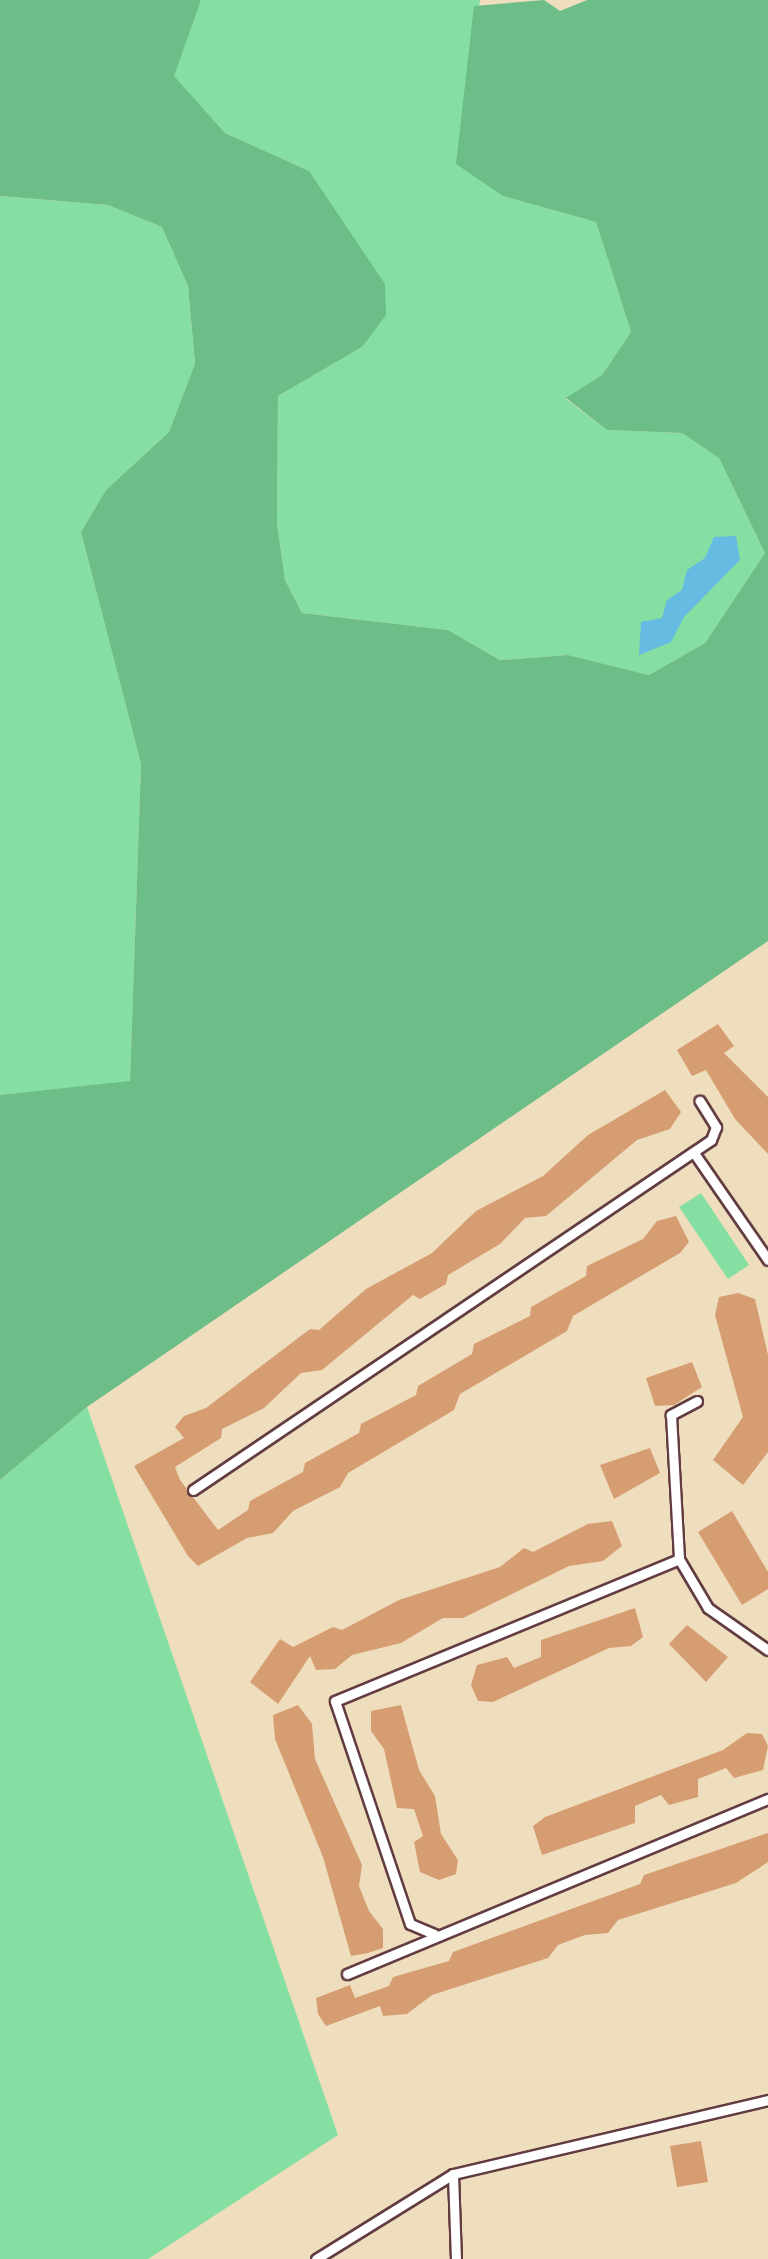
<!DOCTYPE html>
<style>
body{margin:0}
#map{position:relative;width:768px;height:2259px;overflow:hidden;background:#efdebd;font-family:"Shantell Sans",sans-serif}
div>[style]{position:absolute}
.green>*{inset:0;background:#85dea2}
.forest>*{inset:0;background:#6cbd88}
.water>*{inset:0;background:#65bbe2}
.building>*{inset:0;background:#d69d72}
.roads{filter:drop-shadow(2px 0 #633c41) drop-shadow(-2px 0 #633c41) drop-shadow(0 2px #633c41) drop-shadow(0 -2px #633c41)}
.service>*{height:9px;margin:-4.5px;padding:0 4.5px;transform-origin:4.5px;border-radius:4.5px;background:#fff}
span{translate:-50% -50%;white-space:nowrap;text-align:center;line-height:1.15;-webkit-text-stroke:6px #fdfcf7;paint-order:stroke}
</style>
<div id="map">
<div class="green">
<i style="clip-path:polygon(201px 0,480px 0,471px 73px,503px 196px,596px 222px,631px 332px,602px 375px,566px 399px,607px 430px,682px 433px,719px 458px,765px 553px,705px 643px,649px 675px,568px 655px,500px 660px,448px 630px,302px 613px,285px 580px,277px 523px,278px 396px,362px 347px,309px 171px,225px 133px,173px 76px)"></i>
<i style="clip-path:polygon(0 196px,108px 205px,162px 227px,188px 286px,195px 365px,169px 432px,106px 490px,81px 532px,141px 764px,130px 1082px,0 1095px)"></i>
<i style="clip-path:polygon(701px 1193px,749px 1265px,728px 1279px,679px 1207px)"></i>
<i style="clip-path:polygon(87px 1407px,338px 2135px,148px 2259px,0 2259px,0 1480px)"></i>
</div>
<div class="forest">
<i style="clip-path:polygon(0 0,201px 0,174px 76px,225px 133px,309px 171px,385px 284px,386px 315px,362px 347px,278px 396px,277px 523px,285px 580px,302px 613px,448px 630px,500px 660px,568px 655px,649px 675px,705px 643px,765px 553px,719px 458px,682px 433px,607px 430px,566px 398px,602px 375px,631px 332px,596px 222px,503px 196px,456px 164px,474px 6px,544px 0,560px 11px,587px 0,768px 0,768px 941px,87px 1407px,0 1480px,0 1095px,130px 1081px,141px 764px,81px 532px,106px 490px,169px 432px,195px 364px,188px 286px,162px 227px,108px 205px,0 196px)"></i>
</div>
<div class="water">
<i style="clip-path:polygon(736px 536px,740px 560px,684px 617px,671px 642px,639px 655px,641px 622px,662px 618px,667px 600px,682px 590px,687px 570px,705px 558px,714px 537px)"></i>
</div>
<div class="building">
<i style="clip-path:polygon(718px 1024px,734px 1046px,724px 1053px,768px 1097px,768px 1154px,735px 1119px,706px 1070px,692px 1076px,677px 1050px)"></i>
<i style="clip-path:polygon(665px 1090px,681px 1112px,670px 1129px,637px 1140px,546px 1216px,525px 1218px,500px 1244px,448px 1275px,446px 1284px,420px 1299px,413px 1295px,322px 1370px,301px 1373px,264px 1408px,222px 1429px,221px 1438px,175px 1467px,180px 1480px,218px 1530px,248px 1510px,250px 1501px,303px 1472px,305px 1463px,359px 1433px,361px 1424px,416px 1395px,418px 1386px,472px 1354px,474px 1344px,530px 1316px,531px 1307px,586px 1276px,587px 1266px,643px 1239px,657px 1221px,676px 1216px,689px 1242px,680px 1253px,573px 1316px,567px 1331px,460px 1394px,454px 1410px,348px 1473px,340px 1487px,293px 1511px,273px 1533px,247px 1538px,198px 1566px,188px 1556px,134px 1466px,184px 1438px,175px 1427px,184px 1416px,206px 1408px,310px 1329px,319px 1330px,366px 1289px,432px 1253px,476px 1211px,543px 1176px,588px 1135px)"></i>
<i style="clip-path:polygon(738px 1293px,755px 1299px,768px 1355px,768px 1452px,743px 1485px,713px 1460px,743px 1417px,715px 1315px,719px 1297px)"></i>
<i style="clip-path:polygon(692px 1362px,702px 1387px,674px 1405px,655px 1406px,646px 1378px)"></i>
<i style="clip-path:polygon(650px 1448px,660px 1473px,614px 1499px,600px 1465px)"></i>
<i style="clip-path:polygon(732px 1511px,768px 1572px,768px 1589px,742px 1605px,698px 1532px)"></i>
<i style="clip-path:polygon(612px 1521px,622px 1546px,603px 1561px,569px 1566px,463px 1618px,443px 1618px,401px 1643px,352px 1655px,335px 1669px,316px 1670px,310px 1656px,278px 1704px,250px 1682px,280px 1639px,293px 1647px,333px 1627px,342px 1630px,399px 1600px,500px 1567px,524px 1548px,533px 1552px,588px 1524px)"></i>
<i style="clip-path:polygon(635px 1608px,643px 1637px,631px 1646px,609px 1648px,493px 1702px,478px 1701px,471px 1685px,477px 1665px,507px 1657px,514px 1668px,541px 1657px,541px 1640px)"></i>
<i style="clip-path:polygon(687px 1625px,728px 1657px,706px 1682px,669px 1644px)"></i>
<i style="clip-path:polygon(298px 1705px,312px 1724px,315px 1759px,362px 1865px,359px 1886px,369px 1911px,383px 1929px,383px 1948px,368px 1953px,351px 1956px,323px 1857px,275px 1739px,273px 1715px)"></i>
<i style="clip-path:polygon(401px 1705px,419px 1770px,435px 1796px,441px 1834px,458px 1860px,456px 1874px,439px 1880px,420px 1872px,414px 1842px,423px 1836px,414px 1809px,397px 1808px,384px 1749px,371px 1731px,371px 1711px)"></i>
<i style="clip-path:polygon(747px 1733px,762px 1734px,768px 1746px,763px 1770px,734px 1778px,726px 1768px,698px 1779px,698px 1797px,669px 1805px,661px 1795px,635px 1806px,635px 1823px,542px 1855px,533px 1826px,545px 1817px,723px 1750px)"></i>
<i style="clip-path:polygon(768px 1833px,768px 1862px,736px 1883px,618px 1920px,608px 1933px,585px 1935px,558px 1945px,548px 1958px,432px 1995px,407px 2014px,383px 2016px,380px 2006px,326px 2026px,318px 2014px,316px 1998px,350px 1985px,355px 1998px,389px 1986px,393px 1977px,449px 1961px,453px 1952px,640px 1884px,644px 1875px)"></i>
<i style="clip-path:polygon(701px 2141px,708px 2182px,677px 2187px,670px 2146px)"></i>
</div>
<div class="roads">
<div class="service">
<i style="left:694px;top:1153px;width:130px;rotate:55.3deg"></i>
<i style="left:697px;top:1401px;width:30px;rotate:152deg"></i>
<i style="left:671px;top:1415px;width:144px;rotate:86.8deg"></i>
<i style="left:679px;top:1559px;width:57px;rotate:59.4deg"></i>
<i style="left:708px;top:1608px;width:73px;rotate:35deg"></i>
<i style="left:193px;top:1490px;width:625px;rotate:-34.05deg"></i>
<i style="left:711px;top:1140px;width:14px;rotate:-69deg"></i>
<i style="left:716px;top:1127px;width:31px;rotate:-122deg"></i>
<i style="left:434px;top:1934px;width:26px;rotate:-157deg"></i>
<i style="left:410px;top:1924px;width:235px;rotate:-108.6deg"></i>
<i style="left:335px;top:1701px;width:372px;rotate:-22.4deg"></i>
<i style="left:347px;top:1974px;width:456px;rotate:-22.6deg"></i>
<i style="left:453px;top:2174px;width:324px;rotate:-13.2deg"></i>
<i style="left:316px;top:2259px;width:161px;rotate:-31.8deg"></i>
<i style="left:453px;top:2174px;width:85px;rotate:88deg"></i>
</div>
</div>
</div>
